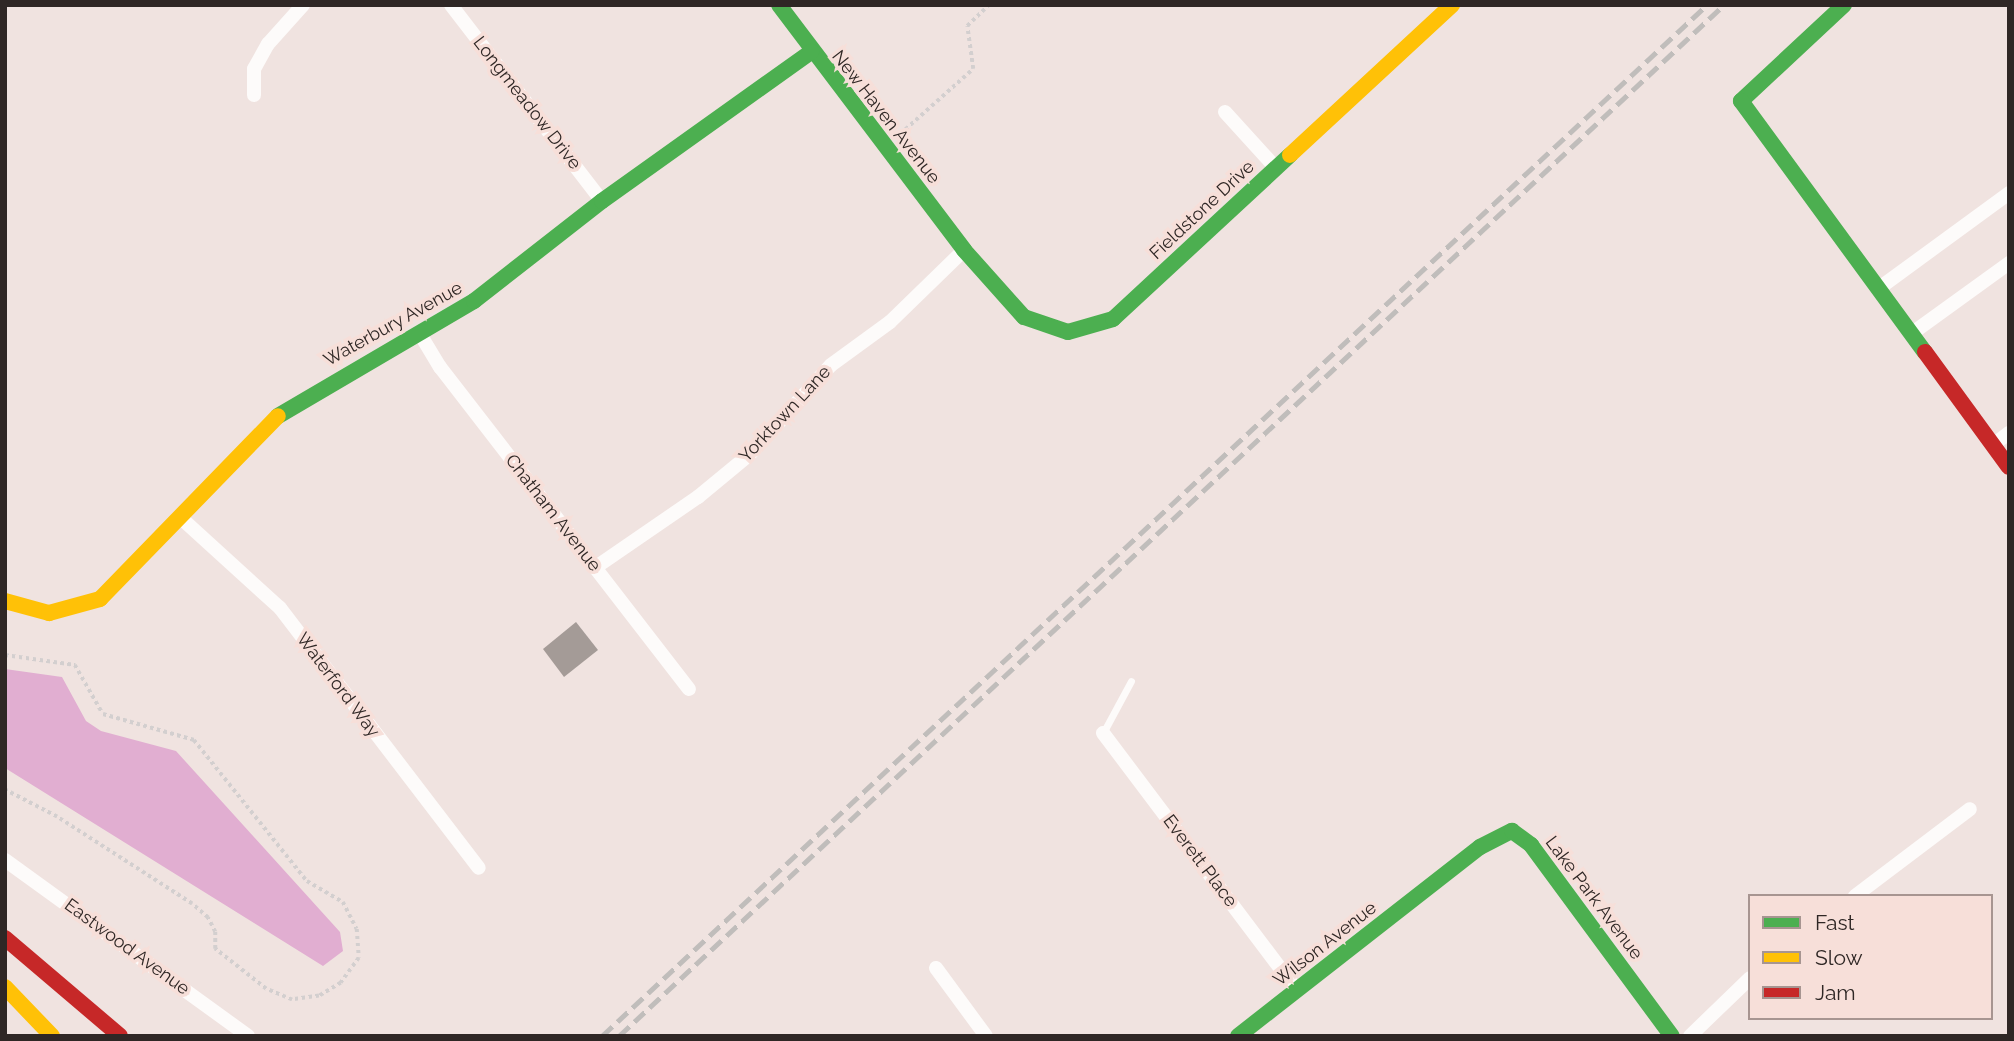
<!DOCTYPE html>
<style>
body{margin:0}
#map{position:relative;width:2014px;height:1041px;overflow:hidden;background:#f0e3e0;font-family:Raleway,sans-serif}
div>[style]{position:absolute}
.water>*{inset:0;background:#e1aed1}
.building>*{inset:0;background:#a49b97}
.path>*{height:3.5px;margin-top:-1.75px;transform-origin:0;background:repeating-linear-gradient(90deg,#d3cfcf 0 3.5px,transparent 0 7px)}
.lane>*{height:7px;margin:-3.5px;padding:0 3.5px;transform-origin:3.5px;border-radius:3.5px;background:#fdfbfa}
.street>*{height:14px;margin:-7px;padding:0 7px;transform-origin:7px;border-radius:7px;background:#fdfbfa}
.fast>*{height:16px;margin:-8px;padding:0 8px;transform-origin:8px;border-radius:8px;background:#4caf50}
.slow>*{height:16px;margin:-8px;padding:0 8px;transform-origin:8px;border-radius:8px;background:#ffc107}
.jam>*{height:16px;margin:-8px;padding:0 8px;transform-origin:8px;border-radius:8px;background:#c62828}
.rail>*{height:5px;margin-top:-2.5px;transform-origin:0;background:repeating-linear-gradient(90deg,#c0bdbb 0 14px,transparent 0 21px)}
span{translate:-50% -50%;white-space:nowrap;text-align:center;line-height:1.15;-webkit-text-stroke:7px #f7dfd9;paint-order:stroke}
.street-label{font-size:18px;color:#2f2725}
.frame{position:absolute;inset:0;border:7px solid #2f2725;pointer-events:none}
.legend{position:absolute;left:1748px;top:894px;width:245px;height:126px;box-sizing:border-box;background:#f7dfd9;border:2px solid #a79591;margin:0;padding:9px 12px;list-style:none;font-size:21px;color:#2f2725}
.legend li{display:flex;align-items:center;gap:14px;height:35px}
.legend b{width:35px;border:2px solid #a79591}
</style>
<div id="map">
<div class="water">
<i style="clip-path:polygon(5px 669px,62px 677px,86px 721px,101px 731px,176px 751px,340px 932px,343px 951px,323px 966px,5px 768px)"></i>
</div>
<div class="building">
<i style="clip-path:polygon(576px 622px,598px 650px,564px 677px,543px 649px)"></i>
</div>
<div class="path">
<i style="left:900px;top:134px;width:98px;rotate:-41.7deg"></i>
<i style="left:973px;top:69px;width:43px;rotate:-97.9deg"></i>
<i style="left:967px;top:26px;width:30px;rotate:-44deg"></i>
<i style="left:5px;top:655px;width:71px;rotate:8.1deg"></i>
<i style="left:75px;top:665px;width:56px;rotate:60.3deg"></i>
<i style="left:103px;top:714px;width:95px;rotate:15.9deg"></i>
<i style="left:194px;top:740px;width:181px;rotate:51.3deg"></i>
<i style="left:307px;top:881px;width:42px;rotate:30.3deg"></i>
<i style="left:343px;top:902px;width:30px;rotate:63deg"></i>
<i style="left:357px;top:929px;width:29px;rotate:86deg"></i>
<i style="left:359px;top:958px;width:31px;rotate:126deg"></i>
<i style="left:341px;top:983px;width:26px;rotate:149deg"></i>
<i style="left:319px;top:996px;width:27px;rotate:172deg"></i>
<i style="left:292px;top:1000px;width:28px;rotate:-157deg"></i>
<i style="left:266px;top:989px;width:65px;rotate:-141.9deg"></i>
<i style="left:215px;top:949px;width:17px;rotate:-90deg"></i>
<i style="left:215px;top:932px;width:16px;rotate:-117deg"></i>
<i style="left:208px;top:918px;width:21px;rotate:-139deg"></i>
<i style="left:192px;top:904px;width:161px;rotate:-147.2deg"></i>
<i style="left:57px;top:817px;width:59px;rotate:-152.6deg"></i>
</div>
<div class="lane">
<i style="left:1103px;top:733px;width:59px;rotate:-61.7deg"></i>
</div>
<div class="street">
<i style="left:451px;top:5px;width:247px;rotate:52.4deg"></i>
<i style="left:254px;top:95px;width:26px;rotate:-90deg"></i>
<i style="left:254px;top:69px;width:29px;rotate:-61deg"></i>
<i style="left:268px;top:44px;width:52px;rotate:-48.1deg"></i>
<i style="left:1225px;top:112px;width:76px;rotate:47.7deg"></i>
<i style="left:1878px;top:289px;width:162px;rotate:-36.2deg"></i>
<i style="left:420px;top:334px;width:39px;rotate:59deg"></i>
<i style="left:440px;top:367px;width:407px;rotate:52.3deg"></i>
<i style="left:1911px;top:334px;width:121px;rotate:-35.9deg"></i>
<i style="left:1993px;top:445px;width:20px;rotate:-37deg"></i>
<i style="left:181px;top:518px;width:134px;rotate:42.3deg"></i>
<i style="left:280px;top:608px;width:327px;rotate:52.6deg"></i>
<i style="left:596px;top:567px;width:124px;rotate:-34.5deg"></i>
<i style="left:698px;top:497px;width:67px;rotate:-39.6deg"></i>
<i style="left:750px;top:454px;width:120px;rotate:-47.7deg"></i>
<i style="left:831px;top:365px;width:73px;rotate:-36.1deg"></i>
<i style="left:890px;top:322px;width:103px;rotate:-44.2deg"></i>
<i style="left:1103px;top:733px;width:322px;rotate:53deg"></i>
<i style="left:5px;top:860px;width:300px;rotate:35.9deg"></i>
<i style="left:1855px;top:896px;width:144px;rotate:-37.1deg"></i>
<i style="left:936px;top:968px;width:84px;rotate:53.7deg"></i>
<i style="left:1690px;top:1036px;width:83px;rotate:-44deg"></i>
</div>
<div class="fast">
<i style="left:779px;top:5px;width:307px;rotate:52.9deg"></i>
<i style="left:964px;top:250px;width:90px;rotate:48.2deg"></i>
<i style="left:1024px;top:317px;width:46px;rotate:18.8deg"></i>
<i style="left:1068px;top:332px;width:47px;rotate:-16.1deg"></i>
<i style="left:1113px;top:319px;width:241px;rotate:-42.8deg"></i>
<i style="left:1844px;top:5px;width:141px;rotate:137deg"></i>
<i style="left:1741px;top:101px;width:311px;rotate:53.8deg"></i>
<i style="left:278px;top:416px;width:227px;rotate:-30.4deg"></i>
<i style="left:474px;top:301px;width:162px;rotate:-38deg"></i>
<i style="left:602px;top:201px;width:257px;rotate:-35.5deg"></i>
<i style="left:1238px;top:1036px;width:307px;rotate:-38deg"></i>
<i style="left:1480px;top:847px;width:36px;rotate:-27deg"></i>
<i style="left:1512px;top:831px;width:24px;rotate:36deg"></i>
<i style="left:1531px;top:845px;width:237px;rotate:53.6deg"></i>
</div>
<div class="slow">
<i style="left:1290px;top:155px;width:221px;rotate:-42.8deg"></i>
<i style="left:5px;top:601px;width:46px;rotate:15.3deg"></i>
<i style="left:49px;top:613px;width:53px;rotate:-15.4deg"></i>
<i style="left:100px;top:599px;width:255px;rotate:-45.8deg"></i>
<i style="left:5px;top:987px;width:68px;rotate:46.2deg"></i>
</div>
<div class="jam">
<i style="left:1925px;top:352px;width:142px;rotate:53.9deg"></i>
<i style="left:5px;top:938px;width:151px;rotate:40.4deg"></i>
</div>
<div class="rail">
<i style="left:602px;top:1036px;width:1511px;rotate:-43.02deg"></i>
<i style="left:619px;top:1036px;width:1511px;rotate:-43.02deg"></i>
</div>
<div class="street-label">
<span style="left:527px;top:103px;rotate:52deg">Longmeadow Drive</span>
<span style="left:886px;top:117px;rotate:52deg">New Haven Avenue</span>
<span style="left:1202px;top:210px;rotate:-43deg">Fieldstone Drive</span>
<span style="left:393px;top:324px;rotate:-29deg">Waterbury Avenue</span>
<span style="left:785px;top:414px;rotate:-47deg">Yorktown Lane</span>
<span style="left:553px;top:513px;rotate:52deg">Chatham Avenue</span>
<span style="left:338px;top:685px;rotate:53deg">Waterford Way</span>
<span style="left:1200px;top:861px;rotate:53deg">Everett Place</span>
<span style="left:1594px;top:898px;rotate:53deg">Lake Park Avenue</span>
<span style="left:1325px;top:944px;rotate:-38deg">Wilson Avenue</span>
<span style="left:127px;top:947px;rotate:36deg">Eastwood Avenue</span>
</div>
<div class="frame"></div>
<ul class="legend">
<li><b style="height:9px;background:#4caf50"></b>Fast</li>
<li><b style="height:9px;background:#ffc107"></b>Slow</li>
<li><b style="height:9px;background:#c62828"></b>Jam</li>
</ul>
</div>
